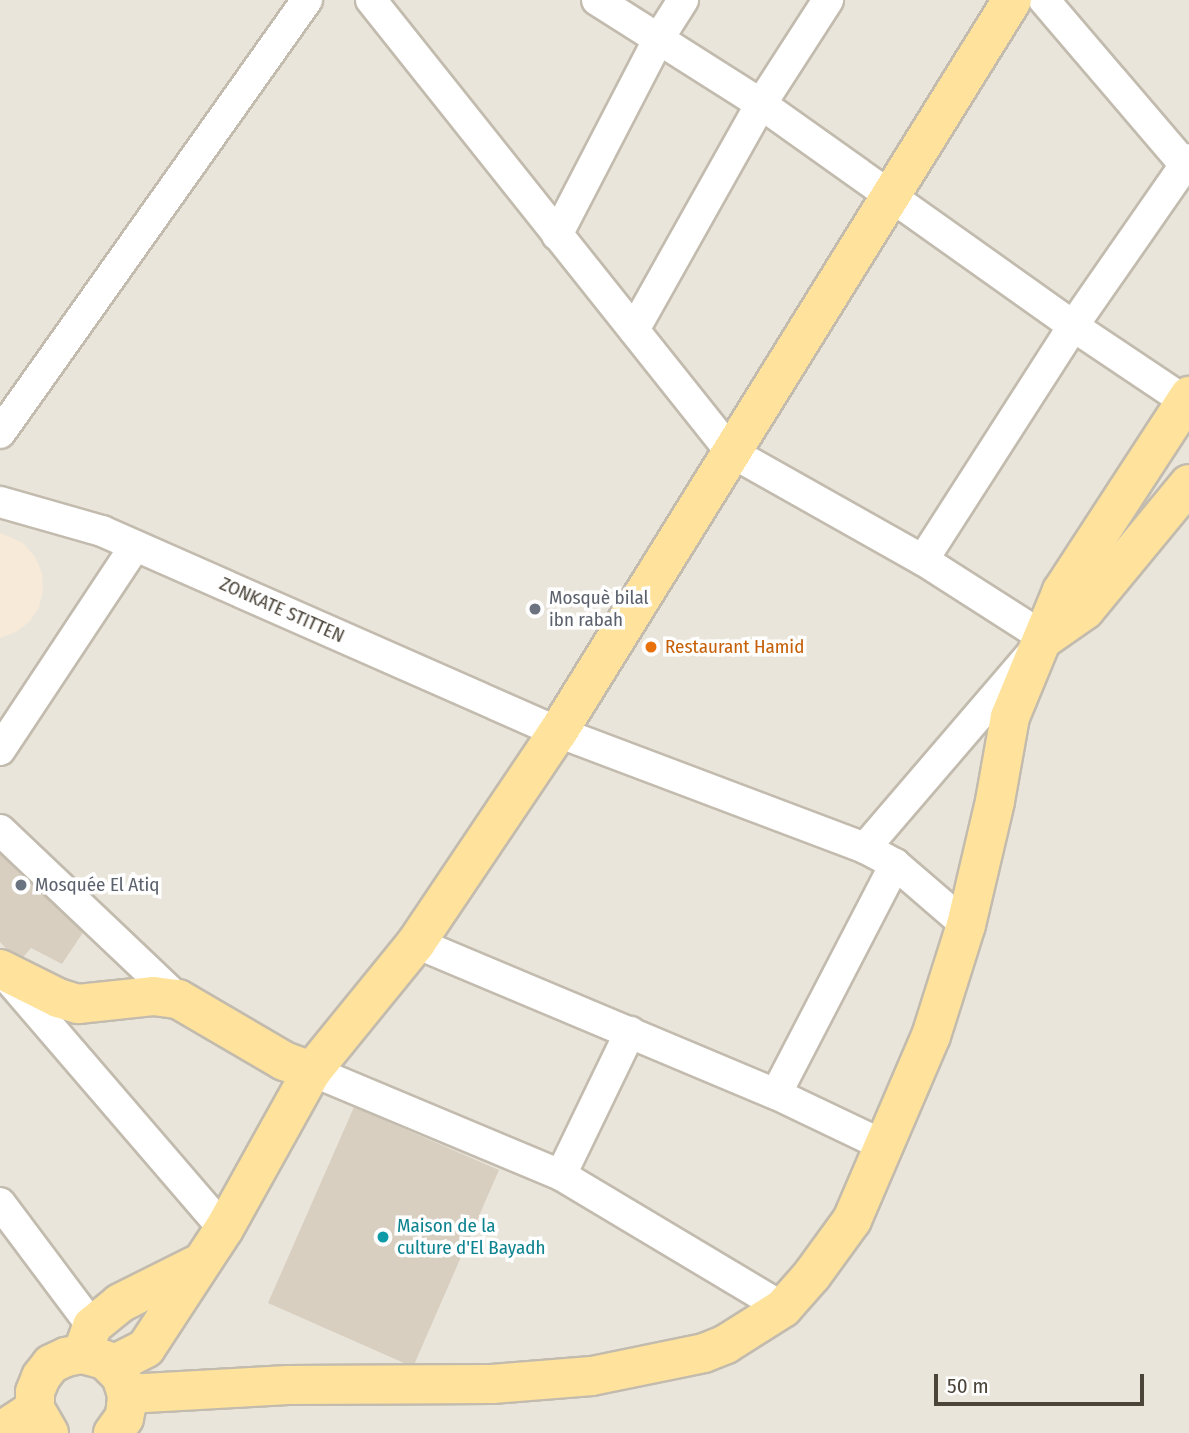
<!DOCTYPE html>
<meta charset="utf-8">
<style>
body{margin:0}
#map{position:relative;width:1189px;height:1433px;overflow:hidden;background:#f6f3ec;font-family:"Fira Sans Condensed",sans-serif}
div>[style]{position:absolute}
.residential>*{inset:0;background:#eae5da}
.commercial>*{inset:0;background:#f7ead8}
.building>*{inset:0;background:#d8cfc1}
.roads{filter:drop-shadow(2px 0 #c2bbae) drop-shadow(-2px 0 #c2bbae) drop-shadow(0 2px #c2bbae) drop-shadow(0 -2px #c2bbae)}
.minor>*{height:30px;margin:-15px;padding:0 15px;transform-origin:15px;border-radius:15px;background:#fff}
.major>*{height:38px;margin:-19px;padding:0 19px;transform-origin:19px;border-radius:19px;background:#ffe39c}
.dots>*{width:19px;height:19px;translate:-50% -50%;box-sizing:border-box;border:4px solid #fff;border-radius:50%}
span{translate:-50% -50%;white-space:nowrap;text-align:center;line-height:1.15;-webkit-text-stroke:7px #fff;paint-order:stroke}
.worship-label{font-size:19px;color:#5b616d}
.left{translate:0 -50%;text-align:left}
.street-label{font-size:19px;color:#4b4439}
.food-label{font-size:19px;color:#c56008}
.culture-label{font-size:19px;color:#0d838f}
.scale{position:absolute;left:934px;top:1374px;width:210px;height:32px;box-sizing:border-box;border:4px solid #4b4439;border-top:0;padding-left:9px;font-size:21px;line-height:24px;white-space:nowrap;color:#4b4439;-webkit-text-stroke:5px #fff;paint-order:stroke}
</style>
<div id="map">
<div class="residential">
<i style="clip-path:polygon(0 0,1189px 0,1189px 1433px,0 1433px)"></i>
</div>
<div class="commercial">
<i style="clip-path:polygon(0 533px,23px 543px,35px 557px,42px 573px,43px 590px,39px 607px,30px 621px,16px 632px,0 638px)"></i>
</div>
<div class="building">
<i style="clip-path:polygon(0 842px,86px 928px,62px 964px,31px 948px,19px 962px,0 942px)"></i>
<i style="clip-path:polygon(354px 1107px,499px 1170px,413px 1367px,268px 1303px)"></i>
</div>
<div class="roads">
<div class="minor">
<i style="left:371px;top:0;width:578px;rotate:51.46deg"></i>
<i style="left:731px;top:452px;width:220px;rotate:29.4deg"></i>
<i style="left:923px;top:560px;width:278px;rotate:-57.3deg"></i>
<i style="left:1073px;top:326px;width:203px;rotate:-55.2deg"></i>
<i style="left:597px;top:0;width:194px;rotate:32.4deg"></i>
<i style="left:761px;top:104px;width:383px;rotate:35.4deg"></i>
<i style="left:1073px;top:326px;width:135px;rotate:33.8deg"></i>
<i style="left:1044px;top:0;width:223px;rotate:49.5deg"></i>
<i style="left:557px;top:235px;width:222px;rotate:-62.6deg"></i>
<i style="left:659px;top:38px;width:45px;rotate:-57.7deg"></i>
<i style="left:634px;top:330px;width:259px;rotate:-60.7deg"></i>
<i style="left:761px;top:104px;width:124px;rotate:-57.2deg"></i>
<i style="left:0;top:433px;width:531px;rotate:-54.66deg"></i>
<i style="left:0;top:502px;width:106px;rotate:15.9deg"></i>
<i style="left:102px;top:531px;width:498px;rotate:23.8deg"></i>
<i style="left:558px;top:732px;width:328px;rotate:20.7deg"></i>
<i style="left:865px;top:848px;width:277px;rotate:-49.4deg"></i>
<i style="left:1045px;top:638px;width:145px;rotate:-147.4deg"></i>
<i style="left:0;top:750px;width:245px;rotate:-56.5deg"></i>
<i style="left:0;top:830px;width:245px;rotate:43.5deg"></i>
<i style="left:895px;top:864px;width:94px;rotate:40.7deg"></i>
<i style="left:416px;top:943px;width:390px;rotate:22.8deg"></i>
<i style="left:776px;top:1094px;width:121px;rotate:25.5deg"></i>
<i style="left:7px;top:977px;width:333px;rotate:49.3deg"></i>
<i style="left:312px;top:1071px;width:270px;rotate:22.7deg"></i>
<i style="left:561px;top:1175px;width:259px;rotate:30.9deg"></i>
<i style="left:776px;top:1094px;width:259px;rotate:-62.6deg"></i>
<i style="left:895px;top:864px;width:34px;rotate:-152deg"></i>
<i style="left:561px;top:1175px;width:159px;rotate:-64.2deg"></i>
<i style="left:0;top:1203px;width:154px;rotate:53.2deg"></i>
</div>
<div class="major">
<i style="left:1045px;top:638px;width:49px;rotate:-35deg"></i>
<i style="left:1085px;top:610px;width:163px;rotate:-50.5deg"></i>
<i style="left:0;top:969px;width:65px;rotate:26.6deg"></i>
<i style="left:58px;top:998px;width:21px;rotate:17deg"></i>
<i style="left:78px;top:1004px;width:75px;rotate:-6.1deg"></i>
<i style="left:153px;top:996px;width:25px;rotate:7deg"></i>
<i style="left:178px;top:999px;width:123px;rotate:30.3deg"></i>
<i style="left:284px;top:1061px;width:30px;rotate:20deg"></i>
<i style="left:82px;top:1354px;width:30px;rotate:-70deg"></i>
<i style="left:92px;top:1326px;width:36px;rotate:-39deg"></i>
<i style="left:120px;top:1303px;width:89px;rotate:-26.6deg"></i>
<i style="left:113px;top:1365px;width:37px;rotate:-27deg"></i>
<i style="left:146px;top:1348px;width:142px;rotate:-56.8deg"></i>
<i style="left:224px;top:1229px;width:181px;rotate:-60.9deg"></i>
<i style="left:312px;top:1071px;width:165px;rotate:-50.9deg"></i>
<i style="left:416px;top:943px;width:254px;rotate:-56.1deg"></i>
<i style="left:558px;top:732px;width:861px;rotate:-58.19deg"></i>
<i style="left:127px;top:1394px;width:161px;rotate:-3.2deg"></i>
<i style="left:288px;top:1385px;width:204px;rotate:-0.3deg"></i>
<i style="left:492px;top:1384px;width:100px;rotate:-4.6deg"></i>
<i style="left:592px;top:1376px;width:114px;rotate:-11.6deg"></i>
<i style="left:704px;top:1353px;width:24px;rotate:-22deg"></i>
<i style="left:726px;top:1344px;width:67px;rotate:-32.3deg"></i>
<i style="left:783px;top:1308px;width:44px;rotate:-48.7deg"></i>
<i style="left:812px;top:1275px;width:68px;rotate:-54deg"></i>
<i style="left:852px;top:1220px;width:200px;rotate:-66.8deg"></i>
<i style="left:931px;top:1036px;width:116px;rotate:-72.5deg"></i>
<i style="left:966px;top:925px;width:127px;rotate:-76.8deg"></i>
<i style="left:995px;top:801px;width:85px;rotate:-79.9deg"></i>
<i style="left:1010px;top:717px;width:136px;rotate:-67.6deg"></i>
<i style="left:1062px;top:591px;width:233px;rotate:-56.9deg"></i>
<i style="left:0;top:1432px;width:42px;rotate:-33.3deg"></i>
<i style="left:49px;top:1433px;width:28px;rotate:-120deg"></i>
<i style="left:35px;top:1409px;width:17px;rotate:-90deg"></i>
<i style="left:35px;top:1392px;width:16px;rotate:-68deg"></i>
<i style="left:41px;top:1377px;width:16px;rotate:-52deg"></i>
<i style="left:51px;top:1364px;width:17px;rotate:-25deg"></i>
<i style="left:66px;top:1357px;width:16px;rotate:-11deg"></i>
<i style="left:82px;top:1354px;width:24px;rotate:15deg"></i>
<i style="left:105px;top:1360px;width:23px;rotate:45deg"></i>
<i style="left:121px;top:1376px;width:19px;rotate:72deg"></i>
<i style="left:127px;top:1394px;width:14px;rotate:94deg"></i>
<i style="left:126px;top:1408px;width:10px;rotate:101deg"></i>
<i style="left:124px;top:1418px;width:19px;rotate:126deg"></i>
</div>
</div>
<div class="dots">
<i style="left:535px;top:609px;background:#6b7280"></i>
<i style="left:651px;top:647px;background:#e8710a"></i>
<i style="left:21px;top:885px;background:#6b7280"></i>
<i style="left:383px;top:1237px;background:#0f9aa8"></i>
</div>
<div class="worship-label">
<span class="left" style="left:549px;top:609px">Mosquè bilal<br>ibn rabah</span>
<span class="left" style="left:35px;top:885px">Mosquée El Atiq</span>
</div>
<div class="street-label">
<span style="left:282px;top:610px;rotate:24deg">ZONKATE STITTEN</span>
</div>
<div class="food-label">
<span class="left" style="left:665px;top:647px">Restaurant Hamid</span>
</div>
<div class="culture-label">
<span class="left" style="left:397px;top:1237px">Maison de la<br>culture d'El Bayadh</span>
</div>
<div class="scale">50 m</div>
</div>
